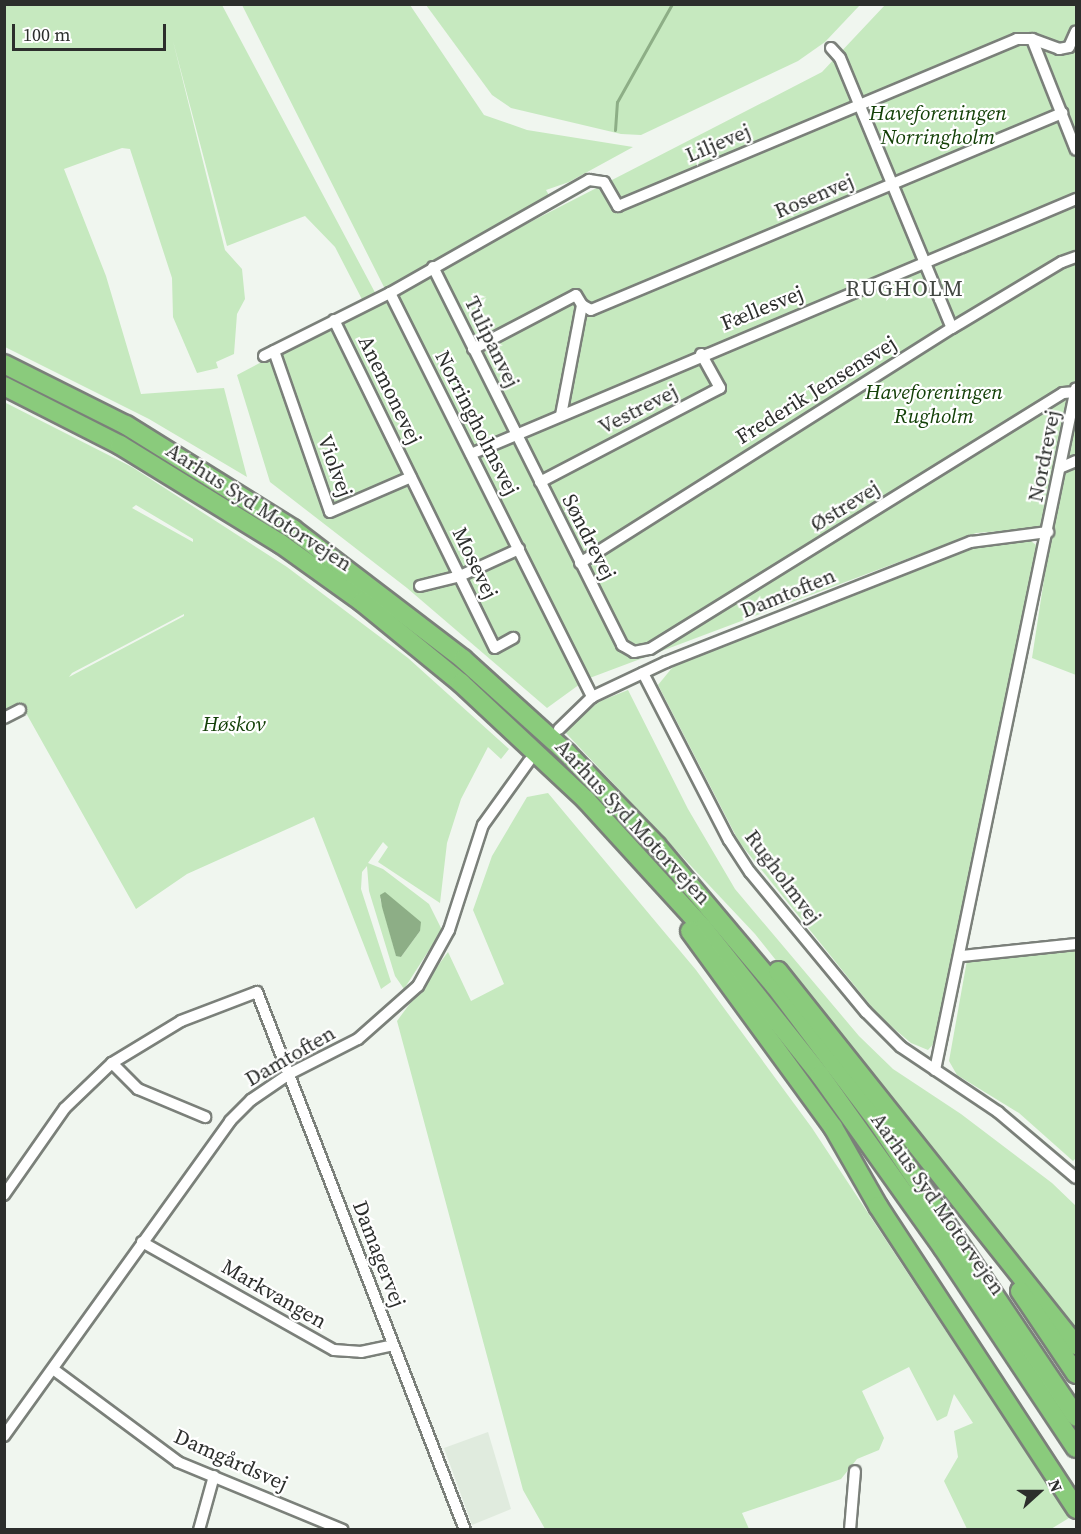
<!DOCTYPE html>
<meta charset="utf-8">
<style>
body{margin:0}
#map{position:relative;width:1081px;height:1534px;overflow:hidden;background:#f0f6ef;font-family:"Source Serif 4",serif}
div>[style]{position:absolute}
.built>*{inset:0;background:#e0ebde}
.green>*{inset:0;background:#c6e9bf}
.water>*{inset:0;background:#8dae86}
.stream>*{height:3px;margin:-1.5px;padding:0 1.5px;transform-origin:1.5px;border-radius:1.5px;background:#8dae86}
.roads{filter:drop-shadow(2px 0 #7b807a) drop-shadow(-2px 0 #7b807a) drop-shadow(0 2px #7b807a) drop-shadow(0 -2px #7b807a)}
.minor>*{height:10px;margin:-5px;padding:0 5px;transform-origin:5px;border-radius:5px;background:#fff}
.motorway>*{height:18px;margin:-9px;padding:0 9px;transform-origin:9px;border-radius:9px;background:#8acb7c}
span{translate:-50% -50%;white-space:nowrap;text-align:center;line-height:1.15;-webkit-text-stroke:4.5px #fff;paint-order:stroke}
.park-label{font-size:21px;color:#134007;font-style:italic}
.street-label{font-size:21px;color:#2c2e2c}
.neighbourhood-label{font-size:22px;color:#424742;letter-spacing:1.5px}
.frame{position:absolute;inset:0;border:6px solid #2c2e2c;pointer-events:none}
.north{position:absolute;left:1009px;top:1462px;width:60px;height:60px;-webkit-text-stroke:4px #fff;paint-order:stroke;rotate:69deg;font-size:16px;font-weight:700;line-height:24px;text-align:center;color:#2c2e2c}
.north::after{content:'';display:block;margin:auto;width:21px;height:27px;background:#2c2e2c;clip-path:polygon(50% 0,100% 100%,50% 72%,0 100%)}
.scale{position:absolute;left:12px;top:24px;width:154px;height:27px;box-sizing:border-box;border:3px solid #2c2e2c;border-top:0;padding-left:8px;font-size:18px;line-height:21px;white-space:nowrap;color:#2c2e2c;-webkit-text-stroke:4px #fff;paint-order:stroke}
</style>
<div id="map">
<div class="built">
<i style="clip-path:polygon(488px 1432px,511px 1509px,472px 1525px,444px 1448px)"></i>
</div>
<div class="green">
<i style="clip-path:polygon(5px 5px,222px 5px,379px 300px,822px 72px,885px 5px,1076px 5px,1076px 675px,1032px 658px,1052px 527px,976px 533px,587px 679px,547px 708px,407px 588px,270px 482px,237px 375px,366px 307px,335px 247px,305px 216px,227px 246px,173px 41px,225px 250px,242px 269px,245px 299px,237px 314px,234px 354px,216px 362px,218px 368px,197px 373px,173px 317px,172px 278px,130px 149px,122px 148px,64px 169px,106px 276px,141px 394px,224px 388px,247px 477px,149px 419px,5px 347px)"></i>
<i style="clip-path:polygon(242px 5px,410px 5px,484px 115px,527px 130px,633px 147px,569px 182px,546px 190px,550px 197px,385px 289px)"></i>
<i style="clip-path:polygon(426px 5px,860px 5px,825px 42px,798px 61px,641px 135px,621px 134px,511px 108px,492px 95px)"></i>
<i style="clip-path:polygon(evenodd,4px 402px,132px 467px,287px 567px,408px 658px,509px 749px,501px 759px,488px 747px,461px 799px,447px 843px,440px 903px,378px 862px,388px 847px,383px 842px,368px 863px,383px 869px,429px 904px,442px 930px,404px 989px,395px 976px,369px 891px,367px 866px,362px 872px,361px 889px,391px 982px,381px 989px,314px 817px,187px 874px,136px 909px,21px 704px,5px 712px,4px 402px,136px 505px,193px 539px,193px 542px,132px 508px,136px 505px,4px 402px,184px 614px,184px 616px,69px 677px,72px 673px,184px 614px,4px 402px,380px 898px,420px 931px,401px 957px,396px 955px,380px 898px)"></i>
<i style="clip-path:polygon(1027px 538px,1040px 548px,942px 1034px,928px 1050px,911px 1043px,879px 1016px,739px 842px,658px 685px,676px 663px,973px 544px)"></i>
<i style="clip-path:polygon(628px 690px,688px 809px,735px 889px,859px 1036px,893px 1069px,961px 1114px,1052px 1183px,1076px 1206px,1076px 1336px,755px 934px,565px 732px,598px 702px)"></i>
<i style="clip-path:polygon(548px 793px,696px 970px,812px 1128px,1069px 1518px,1051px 1529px,967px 1529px,944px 1481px,958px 1457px,954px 1431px,973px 1423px,954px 1394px,947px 1416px,937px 1421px,909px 1367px,862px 1391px,884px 1438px,879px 1450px,857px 1459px,841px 1479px,742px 1513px,749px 1529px,545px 1529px,523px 1490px,397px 1021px,448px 952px,471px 1001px,504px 984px,473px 910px,492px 856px,527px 797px)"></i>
<i style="clip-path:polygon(1076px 938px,1076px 1158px,1073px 1161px,1019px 1113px,957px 1075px,949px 1061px,969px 949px)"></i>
</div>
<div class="water">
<i style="clip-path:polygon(385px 892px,421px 922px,420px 931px,401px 957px,396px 956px,382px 907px,380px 895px)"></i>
</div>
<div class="stream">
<i style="left:615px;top:130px;width:28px;rotate:-86deg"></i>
<i style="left:617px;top:102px;width:112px;rotate:-60.7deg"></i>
</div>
<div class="roads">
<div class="minor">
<i style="left:1032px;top:39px;width:119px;rotate:68.4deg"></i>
<i style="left:831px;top:48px;width:13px;rotate:48deg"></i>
<i style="left:840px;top:58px;width:292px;rotate:67.5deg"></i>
<i style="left:433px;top:267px;width:423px;rotate:63.4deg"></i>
<i style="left:622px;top:645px;width:14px;rotate:30deg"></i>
<i style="left:634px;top:652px;width:16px;rotate:-11deg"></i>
<i style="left:650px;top:649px;width:486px;rotate:-31.8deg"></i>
<i style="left:1063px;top:393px;width:13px;rotate:-4deg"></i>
<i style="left:390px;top:293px;width:452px;rotate:63.4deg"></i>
<i style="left:582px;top:305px;width:10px;rotate:29deg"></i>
<i style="left:591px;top:310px;width:511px;rotate:-22.7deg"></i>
<i style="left:334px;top:320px;width:365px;rotate:63.9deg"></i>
<i style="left:495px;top:648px;width:21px;rotate:-29deg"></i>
<i style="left:473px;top:349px;width:116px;rotate:-27.7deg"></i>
<i style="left:576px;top:295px;width:12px;rotate:59deg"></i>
<i style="left:582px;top:305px;width:112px;rotate:100.8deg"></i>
<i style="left:274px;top:351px;width:170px;rotate:70.8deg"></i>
<i style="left:330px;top:512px;width:88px;rotate:-23.4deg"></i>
<i style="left:264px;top:356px;width:141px;rotate:-26.6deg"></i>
<i style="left:390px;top:293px;width:229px;rotate:-29.6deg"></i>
<i style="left:589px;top:180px;width:15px;rotate:8deg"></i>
<i style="left:604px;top:182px;width:28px;rotate:60deg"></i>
<i style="left:618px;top:206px;width:433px;rotate:-22.7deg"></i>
<i style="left:1017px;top:39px;width:15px"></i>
<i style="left:1032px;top:39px;width:29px;rotate:20deg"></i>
<i style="left:1059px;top:49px;width:10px;rotate:-11deg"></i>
<i style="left:1069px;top:47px;width:17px;rotate:-66deg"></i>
<i style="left:471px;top:454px;width:657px;rotate:-22.85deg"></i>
<i style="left:1062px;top:467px;width:15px;rotate:-23deg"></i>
<i style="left:540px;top:482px;width:203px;rotate:-27.6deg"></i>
<i style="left:720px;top:388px;width:39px;rotate:-119deg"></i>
<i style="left:580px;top:563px;width:440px;rotate:-32.3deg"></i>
<i style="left:952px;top:328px;width:128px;rotate:-31deg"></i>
<i style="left:1062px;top:262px;width:15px;rotate:-20deg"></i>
<i style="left:420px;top:586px;width:41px;rotate:-14deg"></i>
<i style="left:460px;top:576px;width:65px;rotate:-24.6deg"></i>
<i style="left:643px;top:673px;width:188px;rotate:62.8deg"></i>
<i style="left:729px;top:840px;width:38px;rotate:57deg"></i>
<i style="left:750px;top:872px;width:182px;rotate:50.4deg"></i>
<i style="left:866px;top:1012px;width:49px;rotate:45deg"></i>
<i style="left:901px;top:1047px;width:117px;rotate:33.8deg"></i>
<i style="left:998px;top:1112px;width:102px;rotate:40.2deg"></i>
<i style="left:4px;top:718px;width:18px;rotate:-27deg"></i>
<i style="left:559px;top:729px;width:46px;rotate:-44.1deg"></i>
<i style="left:592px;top:697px;width:82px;rotate:-25.3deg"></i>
<i style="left:666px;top:662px;width:328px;rotate:-21.5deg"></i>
<i style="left:971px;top:542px;width:78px;rotate:-7.4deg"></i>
<i style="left:962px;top:956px;width:115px;rotate:-6deg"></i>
<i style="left:112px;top:1063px;width:37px;rotate:45deg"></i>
<i style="left:138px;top:1089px;width:73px;rotate:22.7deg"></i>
<i style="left:935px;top:1070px;width:696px;rotate:-78.32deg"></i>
<i style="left:4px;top:1195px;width:106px;rotate:-55deg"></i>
<i style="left:65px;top:1108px;width:65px;rotate:-43.8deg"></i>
<i style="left:112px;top:1063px;width:81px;rotate:-31.3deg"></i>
<i style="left:181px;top:1021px;width:81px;rotate:-20.9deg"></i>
<i style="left:257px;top:992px;width:577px;rotate:68.86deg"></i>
<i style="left:142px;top:1242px;width:220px;rotate:29.4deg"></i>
<i style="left:334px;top:1350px;width:27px;rotate:4deg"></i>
<i style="left:361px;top:1352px;width:33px;rotate:-12deg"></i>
<i style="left:53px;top:1369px;width:156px;rotate:36.6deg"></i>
<i style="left:178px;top:1462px;width:178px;rotate:22.4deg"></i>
<i style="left:4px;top:1436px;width:388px;rotate:-54.3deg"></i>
<i style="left:230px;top:1121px;width:30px;rotate:-45deg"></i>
<i style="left:251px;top:1100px;width:46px;rotate:-34.4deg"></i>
<i style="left:289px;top:1074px;width:77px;rotate:-26.9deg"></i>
<i style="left:358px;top:1039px;width:80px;rotate:-41.5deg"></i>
<i style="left:418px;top:986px;width:64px;rotate:-61deg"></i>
<i style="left:449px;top:930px;width:110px;rotate:-72.1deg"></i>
<i style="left:483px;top:825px;width:79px;rotate:-54.3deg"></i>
<i style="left:199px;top:1530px;width:56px;rotate:-74.5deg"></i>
<i style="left:850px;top:1530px;width:59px;rotate:-85.2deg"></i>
</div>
<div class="motorway">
<i style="left:4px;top:364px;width:136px;rotate:26.6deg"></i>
<i style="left:126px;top:425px;width:197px;rotate:31.9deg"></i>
<i style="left:293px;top:529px;width:214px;rotate:37.4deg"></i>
<i style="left:463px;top:659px;width:140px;rotate:42.1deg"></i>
<i style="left:567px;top:753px;width:129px;rotate:45.9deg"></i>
<i style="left:657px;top:846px;width:183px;rotate:49.9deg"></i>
<i style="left:775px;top:986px;width:168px;rotate:53deg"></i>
<i style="left:876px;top:1120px;width:358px;rotate:56deg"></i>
<i style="left:4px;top:386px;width:130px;rotate:27deg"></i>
<i style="left:120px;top:445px;width:189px;rotate:31.6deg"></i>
<i style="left:281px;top:544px;width:100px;rotate:35.6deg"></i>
<i style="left:362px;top:602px;width:128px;rotate:39.3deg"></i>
<i style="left:461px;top:683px;width:171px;rotate:43.1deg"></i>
<i style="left:586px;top:800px;width:173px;rotate:47.6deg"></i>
<i style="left:703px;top:928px;width:188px;rotate:51.5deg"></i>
<i style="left:820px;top:1075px;width:212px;rotate:54.6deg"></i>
<i style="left:943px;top:1248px;width:240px;rotate:56.4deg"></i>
<i style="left:690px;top:931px;width:243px;rotate:53.9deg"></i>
<i style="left:833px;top:1127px;width:91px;rotate:60.3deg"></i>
<i style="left:878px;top:1206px;width:362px;rotate:56.8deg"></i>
<i style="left:778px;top:971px;width:478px;rotate:51.5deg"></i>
<i style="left:1020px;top:1291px;width:100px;rotate:56deg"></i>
</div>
</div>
<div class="park-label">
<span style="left:938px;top:125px">Haveforeningen<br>Norringholm</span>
<span style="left:934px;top:404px">Haveforeningen<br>Rugholm</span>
<span style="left:234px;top:724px">Høskov</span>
</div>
<div class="street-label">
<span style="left:718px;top:143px;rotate:-23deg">Liljevej</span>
<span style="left:814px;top:196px;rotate:-23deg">Rosenvej</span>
<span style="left:762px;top:308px;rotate:-22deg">Fællesvej</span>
<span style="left:492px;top:342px;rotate:64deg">Tulipanvej</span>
<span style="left:390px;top:390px;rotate:64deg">Anemonevej</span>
<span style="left:816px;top:390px;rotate:-32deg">Frederik Jensensvej</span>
<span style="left:638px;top:409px;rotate:-27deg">Vestrevej</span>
<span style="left:477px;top:423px;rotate:63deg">Norringholmsvej</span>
<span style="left:1044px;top:456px;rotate:-79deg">Nordrevej</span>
<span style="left:335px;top:466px;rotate:70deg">Violvej</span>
<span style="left:845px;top:506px;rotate:-32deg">Østrevej</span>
<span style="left:259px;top:507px;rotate:33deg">Aarhus Syd Motorvejen</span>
<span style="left:589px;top:537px;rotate:63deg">Søndrevej</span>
<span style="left:475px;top:563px;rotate:64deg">Mosevej</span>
<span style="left:788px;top:593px;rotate:-22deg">Damtoften</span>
<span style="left:633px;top:822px;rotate:47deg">Aarhus Syd Motorvejen</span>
<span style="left:783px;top:877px;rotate:53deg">Rugholmvej</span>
<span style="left:290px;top:1056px;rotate:-30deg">Damtoften</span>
<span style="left:938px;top:1204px;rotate:55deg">Aarhus Syd Motorvejen</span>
<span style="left:379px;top:1254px;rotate:69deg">Damagervej</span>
<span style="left:274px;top:1294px;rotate:30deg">Markvangen</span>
<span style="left:231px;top:1460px;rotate:24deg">Damgårdsvej</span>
</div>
<div class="neighbourhood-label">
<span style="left:905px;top:289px">RUGHOLM</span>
</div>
<div class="frame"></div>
<div class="north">N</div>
<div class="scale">100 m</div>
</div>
